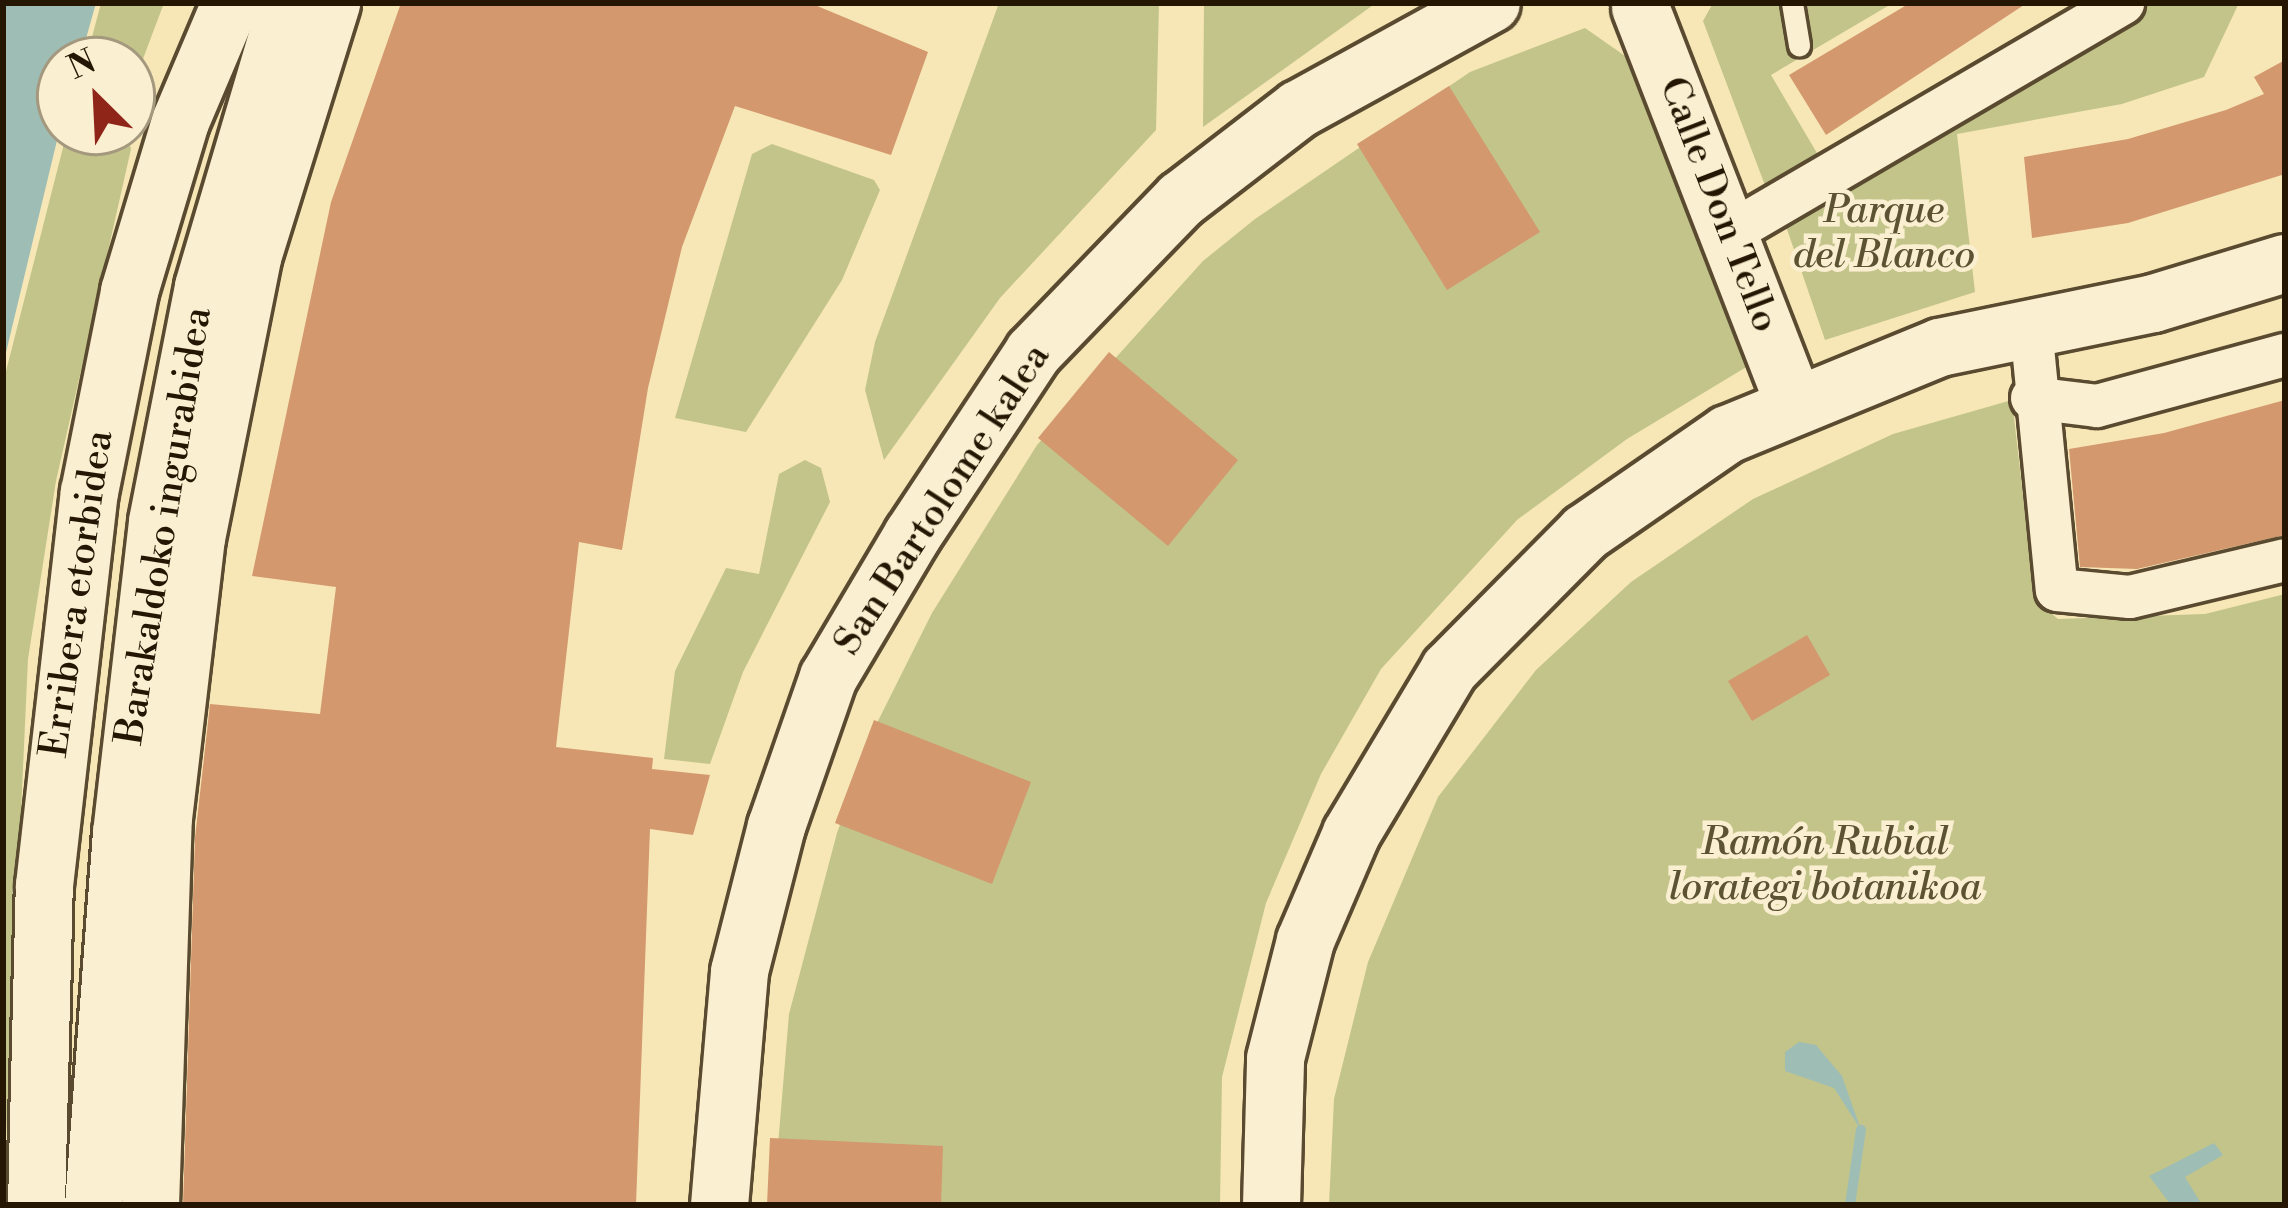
<!DOCTYPE html>
<meta charset="utf-8">
<style>
body{margin:0}
#map{position:relative;width:2288px;height:1208px;overflow:hidden;background:#f7e7b6;font-family:"Libre Bodoni",serif}
div>[style]{position:absolute}
.green>*{inset:0;background:#c2c48a}
.water>*{inset:0;background:#9ebeb5}
.stream>*{height:10px;margin:-5px;padding:0 5px;transform-origin:5px;border-radius:5px;background:#9ebeb5}
.building>*{inset:0;background:#d3986e}
.roads{filter:drop-shadow(3px 0 #594a30) drop-shadow(-3px 0 #594a30) drop-shadow(0 3px #594a30) drop-shadow(0 -3px #594a30)}
.lane>*{height:21px;margin:-10.5px;padding:0 10.5px;transform-origin:10.5px;border-radius:10.5px;background:#faefd0}
.street>*{height:42px;margin:-21px;padding:0 21px;transform-origin:21px;border-radius:21px;background:#faefd0}
.secondary>*{height:57px;margin:-28.5px;padding:0 28.5px;transform-origin:28.5px;border-radius:28.5px;background:#faefd0}
span{translate:-50% -50%;white-space:nowrap;text-align:center;line-height:1.15;-webkit-text-stroke:9px #faefd0;paint-order:stroke}
.street-label{font-size:39px;color:#241603}
.park-label{font-size:39px;color:#5b5332;font-style:italic}
.frame{position:absolute;inset:0;border:6px solid #241603;pointer-events:none}
.north{position:absolute;left:36px;top:36px;width:120px;height:120px;box-sizing:border-box;background:#faefd0;border:3px solid #a4987e;border-radius:50%;rotate:336deg;font-size:33px;font-weight:700;line-height:48px;text-align:center;color:#241603}
.north::after{content:'';display:block;margin:auto;width:42px;height:54px;background:#8f2418;clip-path:polygon(50% 0,100% 100%,50% 72%,0 100%)}
</style>
<div id="map">
<div class="green">
<i style="clip-path:polygon(101px 3px,164px 3px,132px 88px,132px 60px,86px 60px)"></i>
<i style="clip-path:polygon(999px 3px,1159px 3px,1156px 130px,1000px 298px,884px 460px,865px 390px,875px 342px)"></i>
<i style="clip-path:polygon(1204px 3px,1376px 3px,1203px 127px)"></i>
<i style="clip-path:polygon(1713px 3px,1893px 3px,1771px 75px,1824px 165px,1769px 196px,1703px 21px)"></i>
<i style="clip-path:polygon(2123px 3px,2239px 3px,2204px 77px,2122px 104px,1957px 134px,1975px 292px,1825px 340px,1778px 203px)"></i>
<i style="clip-path:polygon(1585px 28px,1628px 58px,1748px 366px,1627px 439px,1517px 520px,1381px 669px,1321px 774px,1266px 903px,1222px 1077px,1220px 1205px,773px 1205px,789px 1014px,837px 833px,874px 729px,932px 613px,1037px 445px,1203px 261px,1255px 219px,1470px 72px)"></i>
<i style="clip-path:polygon(67px 132px,126px 132px,131px 149px,56px 481px,28px 659px,3px 1205px,3px 383px)"></i>
<i style="clip-path:polygon(772px 144px,874px 180px,880px 190px,842px 280px,746px 432px,675px 418px,752px 154px)"></i>
<i style="clip-path:polygon(2012px 400px,2035px 600px,2058px 619px,2205px 614px,2285px 594px,2285px 1205px,1329px 1205px,1334px 1099px,1368px 962px,1438px 797px,1536px 670px,1631px 582px,1753px 499px,1893px 434px)"></i>
<i style="clip-path:polygon(805px 460px,821px 468px,830px 502px,743px 672px,710px 764px,664px 759px,675px 671px,726px 568px,759px 574px,779px 474px)"></i>
</div>
<div class="water">
<i style="clip-path:polygon(3px 3px,96px 3px,80px 60px,60px 60px,60px 128px,3px 365px)"></i>
<i style="clip-path:polygon(1799px 1042px,1816px 1045px,1842px 1076px,1861px 1130px,1834px 1088px,1785px 1071px,1785px 1052px)"></i>
<i style="clip-path:polygon(2214px 1143px,2223px 1155px,2185px 1177px,2202px 1205px,2171px 1205px,2149px 1176px)"></i>
</div>
<div class="stream">
<i style="left:1850px;top:1205px;width:76px;rotate:-81.7deg"></i>
</div>
<div class="building">
<i style="clip-path:polygon(401px 3px,810px 3px,928px 52px,891px 155px,735px 106px,682px 247px,648px 388px,622px 550px,579px 542px,556px 747px,653px 758px,652px 769px,710px 775px,693px 835px,650px 829px,636px 1205px,183px 1205px,195px 838px,210px 704px,320px 714px,336px 587px,252px 576px,331px 202px)"></i>
<i style="clip-path:polygon(1910px 3px,2027px 3px,1826px 135px,1789px 75px)"></i>
<i style="clip-path:polygon(2285px 60px,2285px 174px,2128px 223px,2032px 238px,2024px 157px,2128px 139px,2226px 110px,2264px 94px,2254px 77px)"></i>
<i style="clip-path:polygon(1449px 86px,1540px 232px,1447px 290px,1357px 144px)"></i>
<i style="clip-path:polygon(1109px 352px,1238px 460px,1168px 546px,1038px 438px)"></i>
<i style="clip-path:polygon(2285px 400px,2285px 535px,2137px 569px,2080px 567px,2069px 449px,2164px 433px)"></i>
<i style="clip-path:polygon(1807px 635px,1830px 675px,1752px 721px,1728px 681px)"></i>
<i style="clip-path:polygon(874px 720px,1031px 782px,992px 884px,835px 823px)"></i>
<i style="clip-path:polygon(770px 1138px,943px 1146px,941px 1205px,767px 1205px)"></i>
</div>
<div class="roads">
<div class="lane">
<i style="left:1792px;top:3px;width:43px;rotate:80.5deg"></i>
</div>
<div class="street">
<i style="left:1752px;top:220px;width:430px;rotate:-30.3deg"></i>
<i style="left:2031px;top:327px;width:264px;rotate:84.4deg"></i>
<i style="left:2057px;top:590px;width:73px;rotate:5.5deg"></i>
<i style="left:2130px;top:597px;width:159px;rotate:-13.4deg"></i>
<i style="left:2032px;top:398px;width:65px;rotate:7deg"></i>
<i style="left:2097px;top:406px;width:195px;rotate:-15.2deg"></i>
</div>
<div class="secondary">
<i style="left:1640px;top:7px;width:426px;rotate:68.8deg"></i>
<i style="left:36px;top:1205px;width:320px;rotate:-88.6deg"></i>
<i style="left:44px;top:885px;width:396px;rotate:-83.5deg"></i>
<i style="left:89px;top:492px;width:205px;rotate:-78.7deg"></i>
<i style="left:129px;top:291px;width:177px;rotate:-73.3deg"></i>
<i style="left:180px;top:121px;width:128px;rotate:-67deg"></i>
<i style="left:93px;top:1205px;width:373px;rotate:-85.7deg"></i>
<i style="left:121px;top:833px;width:314px;rotate:-83.4deg"></i>
<i style="left:157px;top:521px;width:239px;rotate:-78.9deg"></i>
<i style="left:203px;top:286px;width:295px;rotate:-73.5deg"></i>
<i style="left:150px;top:1205px;width:387px;rotate:-88.1deg"></i>
<i style="left:163px;top:818px;width:282px;rotate:-83.3deg"></i>
<i style="left:196px;top:538px;width:287px;rotate:-78.7deg"></i>
<i style="left:252px;top:257px;width:266px;rotate:-72.7deg"></i>
<i style="left:719px;top:1205px;width:235px;rotate:-85.1deg"></i>
<i style="left:739px;top:971px;width:150px;rotate:-75.7deg"></i>
<i style="left:776px;top:826px;width:158px;rotate:-70.8deg"></i>
<i style="left:828px;top:677px;width:165px;rotate:-59.4deg"></i>
<i style="left:912px;top:535px;width:219px;rotate:-56.5deg"></i>
<i style="left:1033px;top:352px;width:213px;rotate:-46deg"></i>
<i style="left:1181px;top:199px;width:148px;rotate:-37.6deg"></i>
<i style="left:1298px;top:109px;width:220px;rotate:-28.8deg"></i>
<i style="left:1271px;top:1205px;width:147px;rotate:-88.4deg"></i>
<i style="left:1275px;top:1058px;width:122px;rotate:-75.7deg"></i>
<i style="left:1305px;top:940px;width:116px;rotate:-66.7deg"></i>
<i style="left:1351px;top:833px;width:191px;rotate:-59.1deg"></i>
<i style="left:1449px;top:669px;width:193px;rotate:-45.2deg"></i>
<i style="left:1585px;top:532px;width:173px;rotate:-34.6deg"></i>
<i style="left:1727px;top:434px;width:229px;rotate:-22.3deg"></i>
<i style="left:1939px;top:347px;width:218px;rotate:-11.6deg"></i>
<i style="left:2153px;top:303px;width:138px;rotate:-16.9deg"></i>
</div>
</div>
<div class="street-label">
<span style="left:1718px;top:205px;rotate:69deg">Calle Don Tello</span>
<span style="left:943px;top:500px;rotate:-57deg">San Bartolome kalea</span>
<span style="left:165px;top:526px;rotate:-81deg">Barakaldoko ingurabidea</span>
<span style="left:78px;top:594px;rotate:-82deg">Erribera etorbidea</span>
</div>
<div class="park-label">
<span style="left:1884px;top:234px">Parque<br>del Blanco</span>
<span style="left:1825px;top:866px">Ramón Rubial<br>lorategi botanikoa</span>
</div>
<div class="frame"></div>
<div class="north">N</div>
</div>
